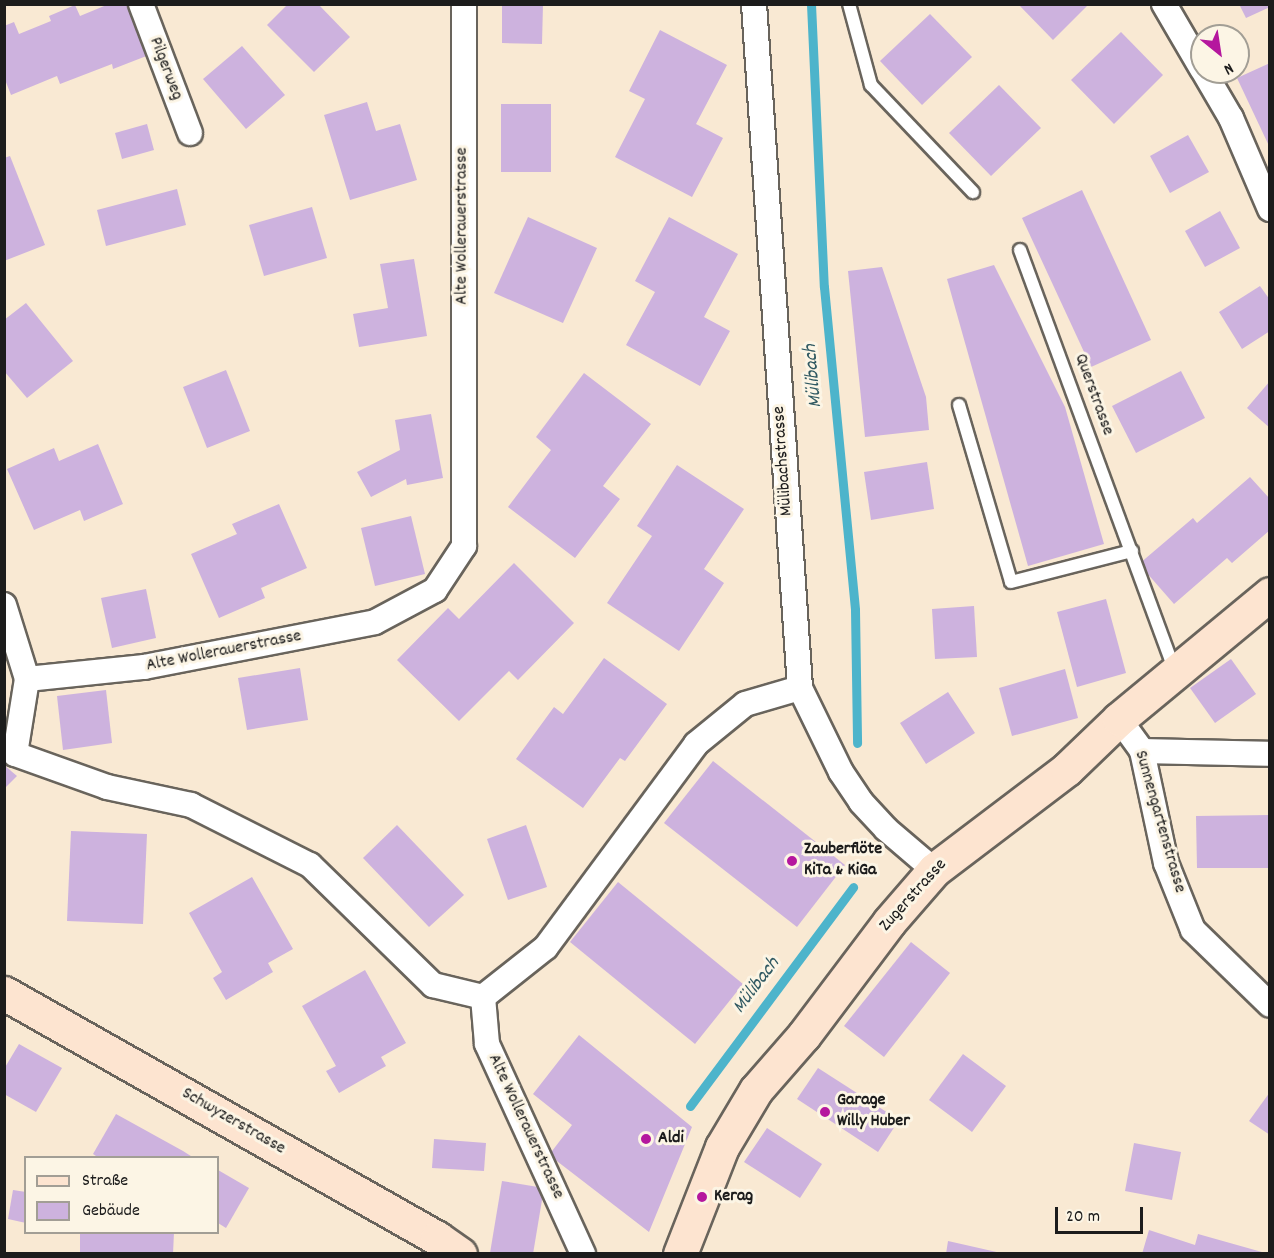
<!DOCTYPE html>
<meta charset="utf-8">
<style>
body{margin:0}
#map{position:relative;width:1274px;height:1258px;overflow:hidden;background:#f9e9d3;font-family:Dekko,sans-serif}
div>[style]{position:absolute}
.stream>*{height:9px;margin:-4.5px;padding:0 4.5px;transform-origin:4.5px;border-radius:4.5px;background:#4db4cb}
.building>*{inset:0;background:#cdb2de}
.roads{filter:drop-shadow(2px 0 #69645c) drop-shadow(-2px 0 #69645c) drop-shadow(0 2px #69645c) drop-shadow(0 -2px #69645c)}
.service>*{height:12px;margin:-6px;padding:0 6px;transform-origin:6px;border-radius:6px;background:#fff}
.minor>*{height:24px;margin:-12px;padding:0 12px;transform-origin:12px;border-radius:12px;background:#fff}
.secondary>*{height:33px;margin:-16.5px;padding:0 16.5px;transform-origin:16.5px;border-radius:16.5px;background:#fde4d0}
.dots>*{width:16px;height:16px;translate:-50% -50%;box-sizing:border-box;border:3px solid #fcf5e5;border-radius:50%}
span{translate:-50% -50%;white-space:nowrap;text-align:center;line-height:1.15;-webkit-text-stroke:6px #fcf5e5;paint-order:stroke}
.street-label{font-size:18px;color:#1c1c1c}
.poi-label{font-size:18px;color:#1c1c1c;font-weight:700}
.left{translate:0 -50%;text-align:left}
.water-label{font-size:20px;color:#305962;font-style:italic}
.frame{position:absolute;inset:0;border:6px solid #1c1c1c;pointer-events:none}
.legend{position:absolute;left:24px;top:1156px;width:195px;height:78px;box-sizing:border-box;background:#fcf5e5;border:2px solid #a29e95;margin:0;padding:8px 10px;list-style:none;font-size:18px;color:#1c1c1c}
.legend li{display:flex;align-items:center;gap:12px;height:30px}
.legend b{width:30px;border:2px solid #a29e95}
.north{position:absolute;left:1190px;top:24px;width:60px;height:60px;box-sizing:border-box;background:#fcf5e5;border:2px solid #a29e95;border-radius:50%;rotate:150deg;font-size:16px;font-weight:700;line-height:24px;text-align:center;color:#1c1c1c}
.north::after{content:'';display:block;margin:auto;width:21px;height:27px;background:#b5179e;clip-path:polygon(50% 0,100% 100%,50% 72%,0 100%)}
.scale{position:absolute;left:1055px;top:1207px;width:88px;height:27px;box-sizing:border-box;border:3px solid #1c1c1c;border-top:0;padding-left:8px;font-size:18px;line-height:21px;white-space:nowrap;color:#1c1c1c;-webkit-text-stroke:4px #fcf5e5;paint-order:stroke}
</style>
<div id="map">
<div class="stream">
<i style="left:811px;top:4px;width:283px;rotate:87.4deg"></i>
<i style="left:824px;top:287px;width:324px;rotate:84.5deg"></i>
<i style="left:855px;top:610px;width:133px;rotate:89.1deg"></i>
<i style="left:690px;top:1106px;width:273px;rotate:-53.3deg"></i>
</div>
<div class="building">
<i style="clip-path:polygon(109px 4px,128px 4px,149px 55px,113px 69px,112px 64px,60px 84px,57px 76px,11px 95px,4px 77px,4px 26px,14px 22px,19px 34px,51px 21px,49px 16px,75px 5px,80px 16px)"></i>
<i style="clip-path:polygon(288px 4px,318px 4px,350px 37px,314px 72px,267px 25px)"></i>
<i style="clip-path:polygon(502px 4px,543px 4px,542px 44px,502px 43px)"></i>
<i style="clip-path:polygon(1018px 4px,1089px 4px,1053px 40px)"></i>
<i style="clip-path:polygon(1239px 4px,1270px 4px,1270px 7px,1246px 18px)"></i>
<i style="clip-path:polygon(930px 14px,972px 57px,922px 105px,880px 61px)"></i>
<i style="clip-path:polygon(660px 30px,727px 65px,696px 124px,723px 138px,692px 197px,615px 157px,645px 99px,629px 91px)"></i>
<i style="clip-path:polygon(1121px 32px,1163px 75px,1114px 124px,1071px 80px)"></i>
<i style="clip-path:polygon(242px 46px,285px 95px,246px 129px,203px 79px)"></i>
<i style="clip-path:polygon(1270px 63px,1270px 148px,1237px 78px)"></i>
<i style="clip-path:polygon(999px 85px,1041px 128px,991px 176px,949px 133px)"></i>
<i style="clip-path:polygon(367px 102px,376px 131px,400px 124px,417px 180px,350px 200px,324px 115px)"></i>
<i style="clip-path:polygon(501px 104px,551px 104px,551px 172px,501px 172px)"></i>
<i style="clip-path:polygon(147px 124px,154px 150px,122px 159px,115px 133px)"></i>
<i style="clip-path:polygon(1188px 135px,1209px 172px,1170px 193px,1150px 156px)"></i>
<i style="clip-path:polygon(10px 156px,45px 245px,4px 261px,4px 158px)"></i>
<i style="clip-path:polygon(177px 189px,186px 225px,106px 246px,97px 210px)"></i>
<i style="clip-path:polygon(1082px 190px,1151px 340px,1091px 367px,1022px 218px)"></i>
<i style="clip-path:polygon(312px 207px,327px 258px,264px 276px,249px 225px)"></i>
<i style="clip-path:polygon(1220px 211px,1240px 248px,1205px 267px,1185px 231px)"></i>
<i style="clip-path:polygon(528px 217px,597px 248px,563px 323px,494px 293px)"></i>
<i style="clip-path:polygon(669px 217px,738px 254px,704px 317px,730px 331px,700px 386px,626px 345px,655px 292px,635px 281px)"></i>
<i style="clip-path:polygon(414px 259px,427px 336px,359px 347px,353px 314px,388px 308px,380px 264px)"></i>
<i style="clip-path:polygon(994px 265px,1065px 407px,1104px 544px,1028px 566px,947px 279px)"></i>
<i style="clip-path:polygon(882px 267px,926px 397px,929px 430px,865px 437px,848px 271px)"></i>
<i style="clip-path:polygon(1260px 286px,1270px 300px,1270px 331px,1242px 349px,1219px 312px)"></i>
<i style="clip-path:polygon(26px 303px,73px 361px,27px 398px,4px 371px,4px 320px)"></i>
<i style="clip-path:polygon(226px 370px,250px 431px,207px 448px,183px 387px)"></i>
<i style="clip-path:polygon(1181px 371px,1205px 418px,1136px 453px,1112px 406px)"></i>
<i style="clip-path:polygon(584px 373px,651px 424px,603px 486px,620px 499px,575px 558px,508px 507px,551px 450px,536px 437px)"></i>
<i style="clip-path:polygon(1270px 381px,1270px 428px,1247px 408px)"></i>
<i style="clip-path:polygon(431px 414px,443px 478px,407px 485px,406px 479px,371px 497px,357px 472px,400px 450px,395px 420px)"></i>
<i style="clip-path:polygon(98px 444px,123px 504px,84px 521px,80px 510px,34px 530px,7px 469px,54px 448px,59px 461px)"></i>
<i style="clip-path:polygon(927px 462px,934px 509px,871px 520px,864px 472px)"></i>
<i style="clip-path:polygon(677px 465px,744px 509px,704px 569px,724px 583px,679px 651px,607px 603px,652px 536px,637px 526px)"></i>
<i style="clip-path:polygon(1250px 477px,1270px 499px,1270px 530px,1232px 563px,1227px 558px,1174px 604px,1139px 564px,1193px 518px,1197px 523px)"></i>
<i style="clip-path:polygon(279px 504px,307px 568px,261px 588px,265px 598px,219px 618px,191px 554px,237px 534px,232px 524px)"></i>
<i style="clip-path:polygon(411px 516px,425px 574px,375px 586px,361px 528px)"></i>
<i style="clip-path:polygon(514px 563px,574px 623px,518px 680px,509px 671px,459px 721px,397px 660px,448px 608px,459px 619px)"></i>
<i style="clip-path:polygon(146px 589px,156px 638px,112px 648px,101px 598px)"></i>
<i style="clip-path:polygon(1106px 599px,1126px 673px,1077px 687px,1057px 612px)"></i>
<i style="clip-path:polygon(974px 606px,977px 657px,935px 659px,932px 609px)"></i>
<i style="clip-path:polygon(604px 658px,667px 704px,625px 761px,620px 758px,583px 808px,516px 759px,554px 707px,563px 714px)"></i>
<i style="clip-path:polygon(1231px 659px,1256px 694px,1215px 723px,1190px 688px)"></i>
<i style="clip-path:polygon(300px 668px,308px 720px,247px 730px,238px 678px)"></i>
<i style="clip-path:polygon(1065px 669px,1078px 718px,1012px 736px,999px 688px)"></i>
<i style="clip-path:polygon(106px 690px,112px 743px,63px 750px,57px 696px)"></i>
<i style="clip-path:polygon(948px 692px,975px 733px,926px 764px,900px 723px)"></i>
<i style="clip-path:polygon(713px 761px,845px 865px,797px 927px,664px 823px)"></i>
<i style="clip-path:polygon(4px 765px,17px 776px,4px 789px)"></i>
<i style="clip-path:polygon(1270px 815px,1270px 868px,1197px 868px,1196px 816px)"></i>
<i style="clip-path:polygon(397px 825px,464px 895px,429px 927px,363px 858px)"></i>
<i style="clip-path:polygon(526px 825px,547px 887px,508px 900px,487px 839px)"></i>
<i style="clip-path:polygon(71px 831px,147px 834px,143px 924px,67px 921px)"></i>
<i style="clip-path:polygon(252px 877px,293px 949px,268px 963px,273px 972px,226px 1000px,213px 978px,222px 972px,189px 913px)"></i>
<i style="clip-path:polygon(618px 882px,743px 984px,695px 1044px,570px 942px)"></i>
<i style="clip-path:polygon(911px 942px,950px 973px,884px 1057px,844px 1026px)"></i>
<i style="clip-path:polygon(365px 970px,406px 1043px,381px 1057px,386px 1066px,339px 1093px,326px 1071px,336px 1066px,302px 1006px)"></i>
<i style="clip-path:polygon(579px 1035px,692px 1127px,649px 1232px,549px 1155px,572px 1125px,533px 1094px)"></i>
<i style="clip-path:polygon(19px 1044px,62px 1068px,36px 1112px,4px 1094px,4px 1069px)"></i>
<i style="clip-path:polygon(963px 1054px,1006px 1086px,972px 1132px,929px 1100px)"></i>
<i style="clip-path:polygon(818px 1068px,899px 1120px,878px 1152px,797px 1099px)"></i>
<i style="clip-path:polygon(1270px 1092px,1270px 1135px,1249px 1121px)"></i>
<i style="clip-path:polygon(116px 1114px,183px 1151px,194px 1158px,99px 1158px,93px 1154px)"></i>
<i style="clip-path:polygon(767px 1128px,822px 1164px,800px 1198px,744px 1162px)"></i>
<i style="clip-path:polygon(434px 1139px,486px 1143px,484px 1171px,432px 1168px)"></i>
<i style="clip-path:polygon(1134px 1143px,1181px 1152px,1172px 1200px,1125px 1191px)"></i>
<i style="clip-path:polygon(218px 1170px,249px 1188px,226px 1228px,218px 1223px)"></i>
<i style="clip-path:polygon(502px 1181px,544px 1188px,533px 1254px,490px 1253px)"></i>
<i style="clip-path:polygon(13px 1190px,26px 1192px,26px 1223px,8px 1219px)"></i>
<i style="clip-path:polygon(1149px 1230px,1195px 1245px,1198px 1234px,1269px 1254px,1142px 1254px)"></i>
<i style="clip-path:polygon(80px 1232px,174px 1232px,173px 1254px,80px 1254px)"></i>
<i style="clip-path:polygon(948px 1241px,1001px 1253px,1001px 1254px,946px 1254px)"></i>
</div>
<div class="roads">
<div class="service">
<i style="left:849px;top:4px;width:84px;rotate:74.8deg"></i>
<i style="left:871px;top:85px;width:148px;rotate:46.4deg"></i>
<i style="left:1020px;top:250px;width:446px;rotate:69.8deg"></i>
<i style="left:959px;top:405px;width:184px;rotate:73.6deg"></i>
<i style="left:1011px;top:582px;width:125px;rotate:-14.4deg"></i>
</div>
<div class="minor">
<i style="left:141px;top:4px;width:138px;rotate:69.2deg"></i>
<i style="left:754px;top:4px;width:686px;rotate:86.15deg"></i>
<i style="left:800px;top:688px;width:93px;rotate:64deg"></i>
<i style="left:841px;top:772px;width:36px;rotate:56deg"></i>
<i style="left:861px;top:802px;width:37px;rotate:47deg"></i>
<i style="left:886px;top:829px;width:63px;rotate:40.5deg"></i>
<i style="left:1164px;top:4px;width:75px;rotate:59.7deg"></i>
<i style="left:1204px;top:72px;width:53px;rotate:59.6deg"></i>
<i style="left:1231px;top:118px;width:99px;rotate:66.8deg"></i>
<i style="left:4px;top:605px;width:77px;rotate:72.7deg"></i>
<i style="left:27px;top:679px;width:76px;rotate:99.1deg"></i>
<i style="left:15px;top:754px;width:98px;rotate:19.7deg"></i>
<i style="left:107px;top:787px;width:86px;rotate:12.1deg"></i>
<i style="left:191px;top:805px;width:133px;rotate:26.8deg"></i>
<i style="left:310px;top:865px;width:172px;rotate:44.3deg"></i>
<i style="left:433px;top:985px;width:51px;rotate:13.5deg"></i>
<i style="left:27px;top:679px;width:118px;rotate:-5.9deg"></i>
<i style="left:144px;top:667px;width:235px;rotate:-11deg"></i>
<i style="left:375px;top:622px;width:68px;rotate:-28.1deg"></i>
<i style="left:435px;top:590px;width:53px;rotate:-56.6deg"></i>
<i style="left:464px;top:546px;width:542px;rotate:-90deg"></i>
<i style="left:1119px;top:719px;width:39px;rotate:54deg"></i>
<i style="left:1142px;top:751px;width:115px;rotate:77.9deg"></i>
<i style="left:1166px;top:863px;width:72px;rotate:68.1deg"></i>
<i style="left:1193px;top:930px;width:107px;rotate:44.2deg"></i>
<i style="left:1142px;top:751px;width:128px;rotate:1.3deg"></i>
<i style="left:483px;top:997px;width:80px;rotate:-38.4deg"></i>
<i style="left:546px;top:947px;width:252px;rotate:-53.5deg"></i>
<i style="left:696px;top:744px;width:63px;rotate:-39.2deg"></i>
<i style="left:745px;top:704px;width:57px;rotate:-16.2deg"></i>
<i style="left:483px;top:997px;width:47px;rotate:85.1deg"></i>
<i style="left:487px;top:1044px;width:231px;rotate:65.4deg"></i>
</div>
<div class="secondary">
<i style="left:4px;top:993px;width:498px;rotate:29.5deg"></i>
<i style="left:437px;top:1238px;width:28px;rotate:35deg"></i>
<i style="left:680px;top:1254px;width:115px;rotate:-68.6deg"></i>
<i style="left:722px;top:1147px;width:66px;rotate:-59.2deg"></i>
<i style="left:756px;top:1090px;width:73px;rotate:-48.9deg"></i>
<i style="left:804px;top:1035px;width:141px;rotate:-53deg"></i>
<i style="left:889px;top:922px;width:69px;rotate:-49.1deg"></i>
<i style="left:934px;top:870px;width:167px;rotate:-37.2deg"></i>
<i style="left:1067px;top:769px;width:72px;rotate:-43.9deg"></i>
<i style="left:1119px;top:719px;width:196px;rotate:-39.6deg"></i>
</div>
</div>
<div class="dots">
<i style="left:792px;top:861px;background:#b5179e"></i>
<i style="left:825px;top:1112px;background:#b5179e"></i>
<i style="left:646px;top:1139px;background:#b5179e"></i>
<i style="left:702px;top:1197px;background:#b5179e"></i>
</div>
<div class="street-label">
<span style="left:165px;top:69px;rotate:69deg">Pilgerweg</span>
<span style="left:463px;top:226px;rotate:-90deg">Alte Wollerauerstrasse</span>
<span style="left:1093px;top:395px;rotate:70deg">Querstrasse</span>
<span style="left:784px;top:461px;rotate:-94deg">Mülibachstrasse</span>
<span style="left:224px;top:652px;rotate:-11deg">Alte Wollerauerstrasse</span>
<span style="left:1159px;top:822px;rotate:74deg">Sunnengartenstrasse</span>
<span style="left:914px;top:896px;rotate:-48deg">Zugerstrasse</span>
<span style="left:233px;top:1122px;rotate:30deg">Schwyzerstrasse</span>
<span style="left:525px;top:1127px;rotate:65deg">Alte Wollerauerstrasse</span>
</div>
<div class="poi-label">
<span class="left" style="left:804px;top:861px">Zauberflöte<br>KiTa &amp; KiGa</span>
<span class="left" style="left:837px;top:1112px">Garage<br>Willy Huber</span>
<span class="left" style="left:658px;top:1139px">Aldi</span>
<span class="left" style="left:714px;top:1197px">Kerag</span>
</div>
<div class="water-label">
<span style="left:814px;top:376px;rotate:-95deg">Mülibach</span>
<span style="left:757px;top:986px;rotate:-53deg">Mülibach</span>
</div>
<div class="frame"></div>
<ul class="legend">
<li><b style="height:8px;background:#fde4d0"></b>Straße</li>
<li><b style="height:16px;background:#cdb2de"></b>Gebäude</li>
</ul>
<div class="north">N</div>
<div class="scale">20 m</div>
</div>
